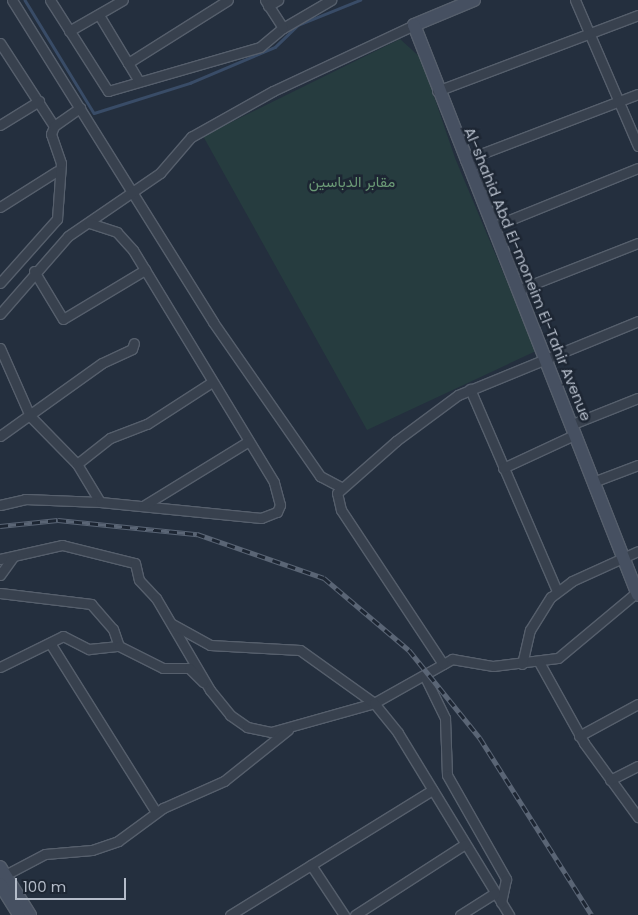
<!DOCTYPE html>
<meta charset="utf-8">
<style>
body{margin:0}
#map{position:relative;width:638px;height:915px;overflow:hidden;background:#242f3e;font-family:Poppins,Vazirmatn,sans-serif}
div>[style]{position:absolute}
.green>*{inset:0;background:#263c3f}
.stream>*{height:2.5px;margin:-1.25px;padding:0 1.25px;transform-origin:1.25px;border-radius:1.25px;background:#394c67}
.roads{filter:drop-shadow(1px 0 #565f6c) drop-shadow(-1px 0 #565f6c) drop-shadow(0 1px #565f6c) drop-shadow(0 -1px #565f6c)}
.street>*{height:9px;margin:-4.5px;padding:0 4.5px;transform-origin:4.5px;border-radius:4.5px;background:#38414e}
.secondary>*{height:12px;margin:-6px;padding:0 6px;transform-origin:6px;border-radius:6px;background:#465061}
.rail>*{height:4.5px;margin-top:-2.25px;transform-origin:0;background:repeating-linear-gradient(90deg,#1d2633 0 8px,#5a6575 0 16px);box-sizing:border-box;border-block:1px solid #5a6575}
span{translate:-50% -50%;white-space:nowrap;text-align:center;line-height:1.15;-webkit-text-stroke:5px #1d2633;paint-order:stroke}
.park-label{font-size:15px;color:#6b9a76}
.street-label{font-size:15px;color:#b4bcc9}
.scale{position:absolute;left:15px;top:878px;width:111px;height:22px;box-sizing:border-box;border:2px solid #b4bcc9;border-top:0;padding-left:6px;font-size:15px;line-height:18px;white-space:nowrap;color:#b4bcc9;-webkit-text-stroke:4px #1d2633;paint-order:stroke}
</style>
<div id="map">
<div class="green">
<i style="clip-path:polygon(400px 39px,421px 58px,455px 158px,536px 351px,367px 430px,203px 136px)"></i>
</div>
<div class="stream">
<i style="left:25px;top:0;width:132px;rotate:58.6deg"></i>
<i style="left:94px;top:113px;width:101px;rotate:-17.4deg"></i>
<i style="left:190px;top:83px;width:92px;rotate:-23deg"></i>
<i style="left:275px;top:47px;width:32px;rotate:-44deg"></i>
<i style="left:298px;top:25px;width:67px;rotate:-22deg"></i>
</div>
<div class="roads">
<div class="street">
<i style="left:12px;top:0;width:380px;rotate:58deg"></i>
<i style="left:213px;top:322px;width:188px;rotate:55.2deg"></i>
<i style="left:320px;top:476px;width:24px;rotate:28deg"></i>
<i style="left:50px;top:0;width:108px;rotate:57.5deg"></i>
<i style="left:108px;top:91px;width:158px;rotate:-16.1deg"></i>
<i style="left:260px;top:47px;width:30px;rotate:-40deg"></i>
<i style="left:283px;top:28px;width:56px;rotate:-30.3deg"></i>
<i style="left:265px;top:0;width:33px;rotate:57deg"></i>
<i style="left:575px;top:0;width:159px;rotate:66.7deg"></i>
<i style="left:268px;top:6px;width:12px;rotate:-31deg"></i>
<i style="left:99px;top:15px;width:56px;rotate:58.9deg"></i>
<i style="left:128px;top:63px;width:118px;rotate:-32.2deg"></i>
<i style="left:69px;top:31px;width:62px;rotate:-29.9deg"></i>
<i style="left:0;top:43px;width:99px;rotate:57deg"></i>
<i style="left:128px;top:63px;width:21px;rotate:59deg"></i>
<i style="left:437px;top:91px;width:215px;rotate:-20.7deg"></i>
<i style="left:0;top:125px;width:46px;rotate:-31.6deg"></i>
<i style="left:465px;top:160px;width:185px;rotate:-20.9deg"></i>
<i style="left:0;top:207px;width:67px;rotate:-32.3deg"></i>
<i style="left:492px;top:227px;width:157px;rotate:-22deg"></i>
<i style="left:34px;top:271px;width:56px;rotate:58.9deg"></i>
<i style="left:63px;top:319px;width:96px;rotate:-30.9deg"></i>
<i style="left:0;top:283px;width:86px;rotate:-48.3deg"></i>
<i style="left:57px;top:219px;width:56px;rotate:-85.9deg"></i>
<i style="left:61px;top:163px;width:31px;rotate:-109deg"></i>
<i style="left:51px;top:134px;width:9px;rotate:-69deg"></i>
<i style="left:54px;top:126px;width:32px;rotate:-35deg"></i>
<i style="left:518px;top:290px;width:129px;rotate:-21.4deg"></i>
<i style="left:0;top:314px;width:103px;rotate:-48.9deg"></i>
<i style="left:68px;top:236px;width:112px;rotate:-34.4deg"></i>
<i style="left:160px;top:173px;width:48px;rotate:-49.3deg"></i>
<i style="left:191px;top:137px;width:94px;rotate:-29.3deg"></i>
<i style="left:273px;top:91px;width:156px;rotate:-25.1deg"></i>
<i style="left:0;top:348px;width:74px;rotate:66.2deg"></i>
<i style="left:30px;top:416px;width:67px;rotate:45.6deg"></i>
<i style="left:77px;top:464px;width:44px;rotate:58.8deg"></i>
<i style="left:470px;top:389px;width:220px;rotate:66.7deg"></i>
<i style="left:570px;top:425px;width:73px;rotate:-21.7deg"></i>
<i style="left:0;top:436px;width:125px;rotate:-35.6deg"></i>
<i style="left:102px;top:363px;width:33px;rotate:-25deg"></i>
<i style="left:132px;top:349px;width:6px;rotate:-72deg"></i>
<i style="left:77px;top:464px;width:42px;rotate:-38.2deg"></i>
<i style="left:110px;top:438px;width:40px;rotate:-21deg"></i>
<i style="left:147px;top:424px;width:77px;rotate:-32.9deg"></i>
<i style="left:503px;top:468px;width:78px;rotate:-24.9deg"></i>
<i style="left:593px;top:482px;width:48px;rotate:-20.7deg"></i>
<i style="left:0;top:505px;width:26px;rotate:-13deg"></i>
<i style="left:25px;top:499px;width:75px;rotate:2.3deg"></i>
<i style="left:100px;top:502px;width:162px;rotate:5.7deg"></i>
<i style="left:261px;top:518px;width:17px;rotate:-21deg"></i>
<i style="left:277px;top:512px;width:8px;rotate:-67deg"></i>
<i style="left:280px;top:505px;width:24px;rotate:-105deg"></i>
<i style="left:274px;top:482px;width:271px;rotate:-121.3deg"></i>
<i style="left:133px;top:250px;width:24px;rotate:-132deg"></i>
<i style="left:117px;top:232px;width:29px;rotate:-162deg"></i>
<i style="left:143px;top:506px;width:124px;rotate:-31.5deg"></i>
<i style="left:0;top:559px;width:64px;rotate:-12.7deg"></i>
<i style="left:62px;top:545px;width:75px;rotate:13.9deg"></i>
<i style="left:135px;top:563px;width:17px;rotate:77deg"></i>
<i style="left:139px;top:580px;width:25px;rotate:47deg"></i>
<i style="left:156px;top:598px;width:107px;rotate:59.6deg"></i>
<i style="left:210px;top:690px;width:32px;rotate:51deg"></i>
<i style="left:230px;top:715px;width:21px;rotate:35deg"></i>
<i style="left:247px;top:727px;width:25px;rotate:12deg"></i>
<i style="left:271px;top:732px;width:107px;rotate:-15.7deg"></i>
<i style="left:374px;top:703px;width:90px;rotate:-29.4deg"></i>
<i style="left:452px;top:659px;width:42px;rotate:9.7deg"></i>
<i style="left:493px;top:666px;width:65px;rotate:-7deg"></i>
<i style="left:558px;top:658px;width:103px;rotate:-39.9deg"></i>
<i style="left:0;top:575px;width:22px;rotate:-54deg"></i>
<i style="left:0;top:593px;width:92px;rotate:6.9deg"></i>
<i style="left:91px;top:604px;width:33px;rotate:49deg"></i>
<i style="left:113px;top:629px;width:18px;rotate:71deg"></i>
<i style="left:172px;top:624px;width:43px;rotate:28.9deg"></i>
<i style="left:210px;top:645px;width:90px;rotate:3.2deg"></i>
<i style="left:300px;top:650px;width:91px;rotate:35.6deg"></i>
<i style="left:374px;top:703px;width:38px;rotate:51deg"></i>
<i style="left:398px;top:733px;width:213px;rotate:58.6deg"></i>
<i style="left:50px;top:643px;width:199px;rotate:57.9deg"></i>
<i style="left:539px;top:662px;width:93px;rotate:60.9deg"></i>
<i style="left:584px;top:743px;width:92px;rotate:53.9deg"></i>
<i style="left:443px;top:664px;width:185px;rotate:-123.5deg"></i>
<i style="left:341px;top:510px;width:17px;rotate:-103deg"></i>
<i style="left:337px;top:493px;width:79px;rotate:-41.4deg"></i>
<i style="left:396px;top:441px;width:77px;rotate:-36.6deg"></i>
<i style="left:458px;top:395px;width:195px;rotate:-22.3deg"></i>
<i style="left:522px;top:664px;width:35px;rotate:-77deg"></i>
<i style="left:530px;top:630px;width:39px;rotate:-58deg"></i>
<i style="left:551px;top:597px;width:26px;rotate:-37deg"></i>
<i style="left:572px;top:581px;width:72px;rotate:-24.4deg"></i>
<i style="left:0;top:667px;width:70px;rotate:-26.2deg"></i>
<i style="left:63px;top:636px;width:29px;rotate:27deg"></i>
<i style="left:89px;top:649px;width:30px;rotate:-6deg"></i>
<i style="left:119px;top:646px;width:49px;rotate:26.6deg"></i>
<i style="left:163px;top:668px;width:26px"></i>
<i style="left:189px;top:668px;width:20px;rotate:45deg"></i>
<i style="left:425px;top:677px;width:46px;rotate:64deg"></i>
<i style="left:445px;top:718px;width:57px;rotate:88deg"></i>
<i style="left:447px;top:775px;width:120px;rotate:60.4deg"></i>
<i style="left:506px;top:879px;width:24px;rotate:102deg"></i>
<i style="left:579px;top:736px;width:67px;rotate:-28.5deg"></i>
<i style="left:610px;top:780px;width:31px;rotate:-27deg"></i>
<i style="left:311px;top:865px;width:60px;rotate:56.6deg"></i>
<i style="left:5px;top:875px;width:45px;rotate:-27.7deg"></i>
<i style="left:45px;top:854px;width:47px;rotate:-4.9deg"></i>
<i style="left:92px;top:850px;width:28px;rotate:-19deg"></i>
<i style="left:118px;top:841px;width:56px;rotate:-36.3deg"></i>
<i style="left:163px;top:808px;width:67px;rotate:-23.9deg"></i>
<i style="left:224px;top:781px;width:82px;rotate:-38.6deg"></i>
<i style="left:230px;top:915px;width:238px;rotate:-31.7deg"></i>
<i style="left:355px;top:915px;width:131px;rotate:-32.8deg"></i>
<i style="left:460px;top:915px;width:41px;rotate:-32.2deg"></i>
</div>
<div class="secondary">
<i style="left:474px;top:0;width:65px;rotate:157.4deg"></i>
<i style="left:414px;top:25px;width:612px;rotate:68.55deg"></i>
<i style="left:0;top:867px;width:57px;rotate:58deg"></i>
<i style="left:0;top:884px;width:36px;rotate:58deg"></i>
</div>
</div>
<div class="rail">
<i style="left:0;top:526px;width:58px;rotate:-5.9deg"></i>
<i style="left:58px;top:520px;width:140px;rotate:5.8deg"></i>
<i style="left:197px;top:534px;width:134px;rotate:19.1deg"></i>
<i style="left:324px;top:578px;width:111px;rotate:40.3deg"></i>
<i style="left:409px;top:650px;width:113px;rotate:51.1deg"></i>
<i style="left:480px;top:738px;width:209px;rotate:57.7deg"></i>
</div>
<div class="park-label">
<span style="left:352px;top:182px">مقابر الدباسين</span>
</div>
<div class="street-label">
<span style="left:528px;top:274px;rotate:68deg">Al-shahid Abd El-moneim El-Tahir Avenue</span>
</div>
<div class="scale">100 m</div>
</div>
